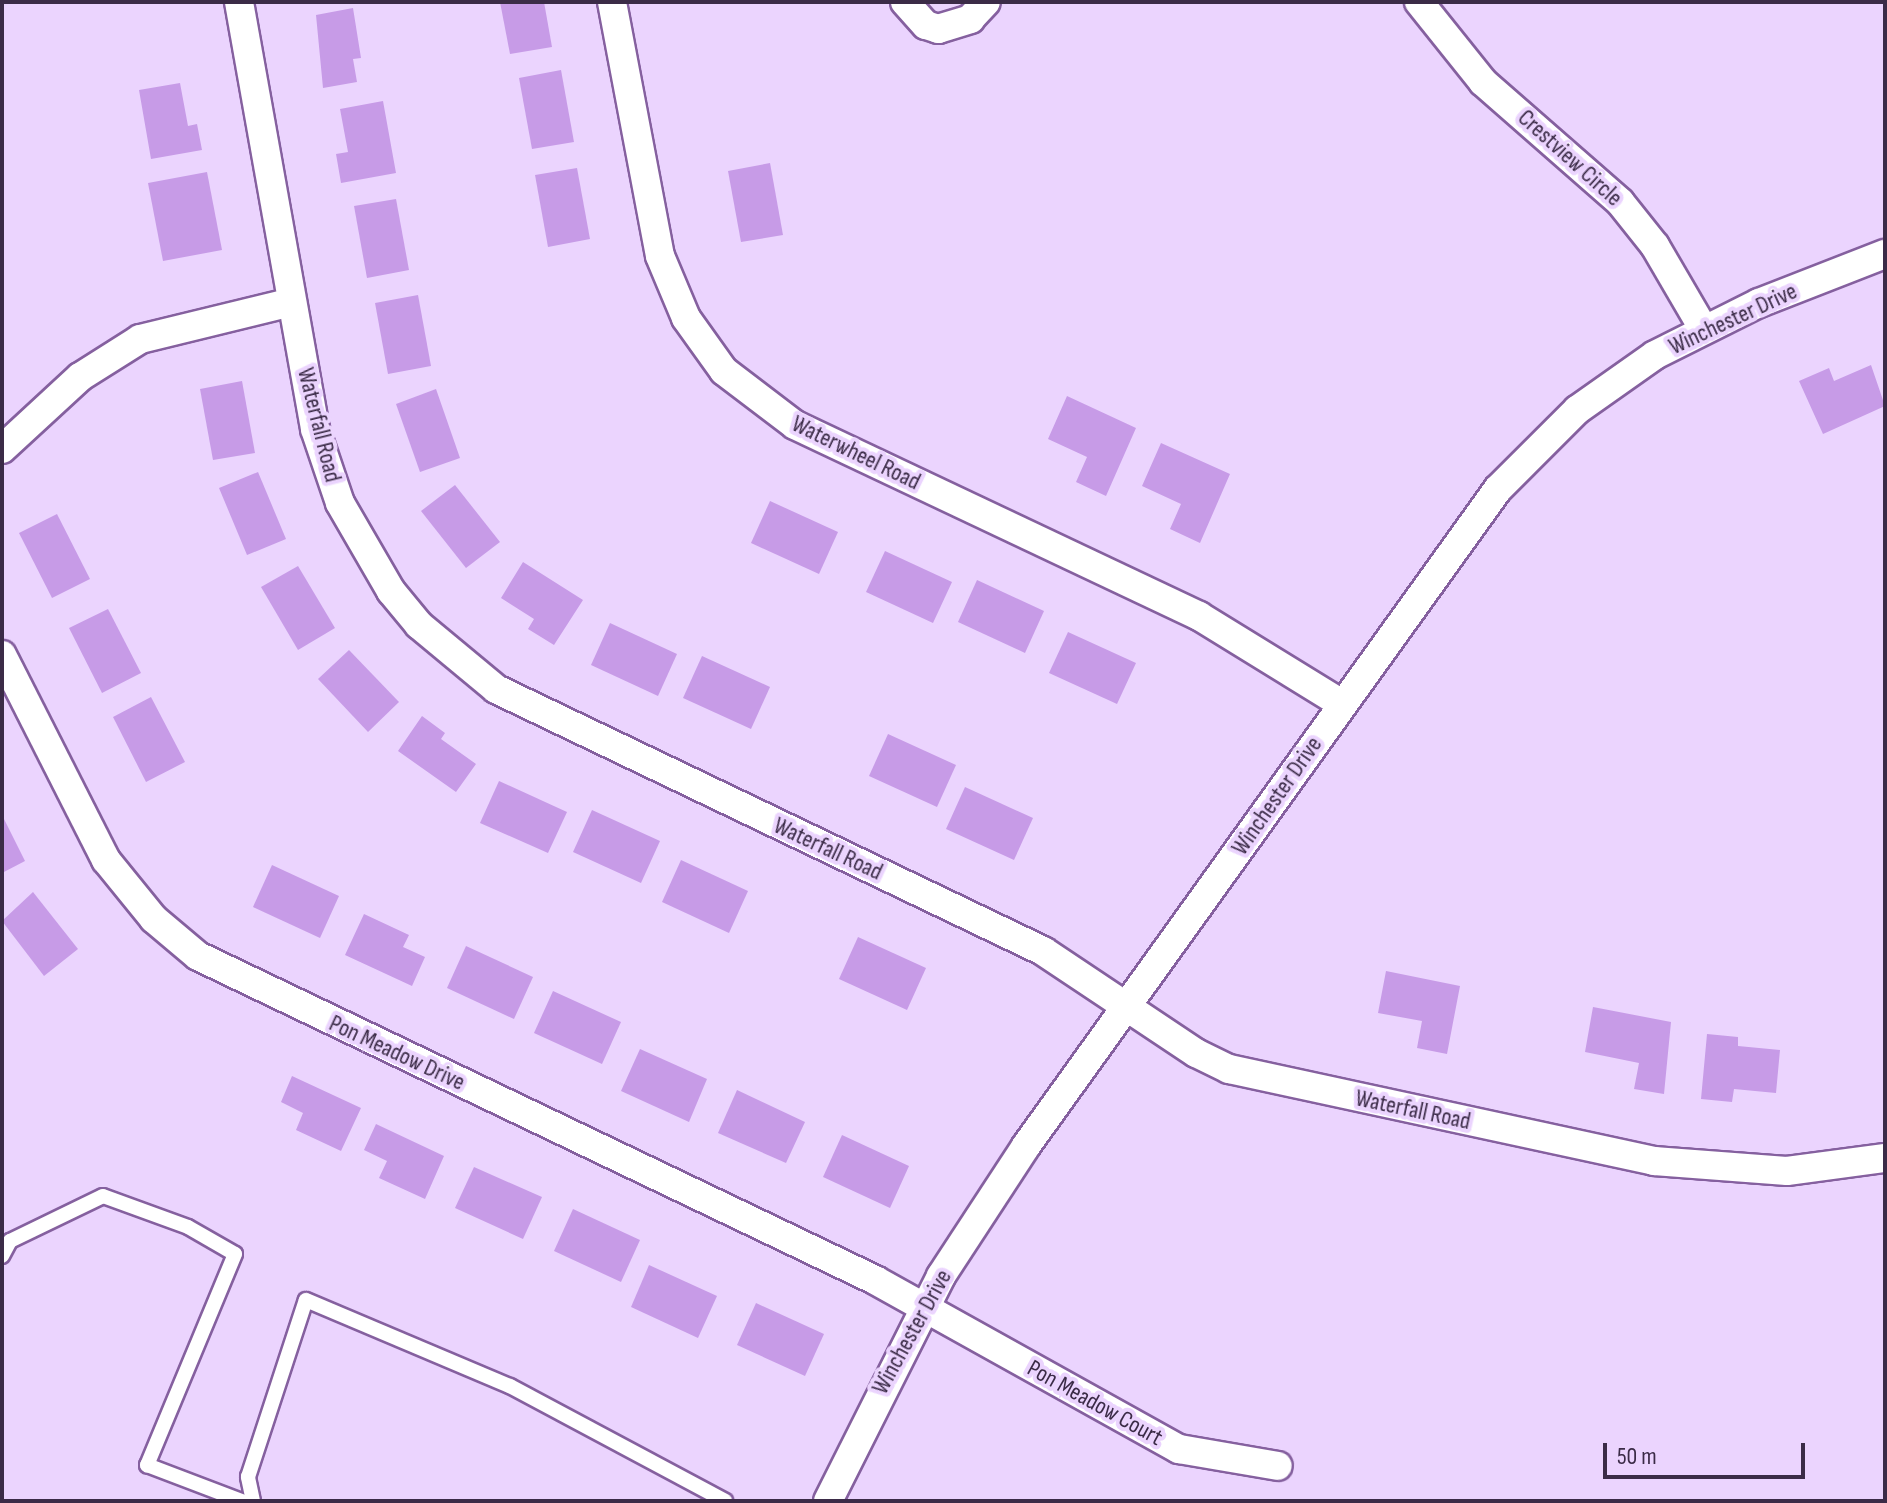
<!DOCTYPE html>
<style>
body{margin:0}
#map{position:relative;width:1887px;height:1503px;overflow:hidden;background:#ebd4fe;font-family:"Sofia Sans Condensed",sans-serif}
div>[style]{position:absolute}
.building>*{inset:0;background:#c79be7}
.roads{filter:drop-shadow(2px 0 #85609f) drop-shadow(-2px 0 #85609f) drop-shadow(0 2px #85609f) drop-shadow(0 -2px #85609f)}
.service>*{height:14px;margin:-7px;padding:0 7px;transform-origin:7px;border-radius:7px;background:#fff}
.minor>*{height:28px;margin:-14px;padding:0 14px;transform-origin:14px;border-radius:14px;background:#fff}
span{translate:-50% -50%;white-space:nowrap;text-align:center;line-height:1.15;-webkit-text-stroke:8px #ebd4fe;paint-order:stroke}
.street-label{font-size:24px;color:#3b2b47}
.frame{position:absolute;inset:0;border:4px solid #3b2b47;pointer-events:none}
.scale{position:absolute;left:1603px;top:1443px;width:202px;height:36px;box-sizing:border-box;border:4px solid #3b2b47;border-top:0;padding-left:10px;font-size:24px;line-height:28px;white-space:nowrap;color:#3b2b47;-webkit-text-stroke:6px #ebd4fe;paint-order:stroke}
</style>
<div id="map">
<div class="building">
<i style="clip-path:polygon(500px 2px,544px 2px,552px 47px,510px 54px)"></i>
<i style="clip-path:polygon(353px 8px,361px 58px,353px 59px,357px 82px,323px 88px,316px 15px)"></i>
<i style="clip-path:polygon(561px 70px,574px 142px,532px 149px,519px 78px)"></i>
<i style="clip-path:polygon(180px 83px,188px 126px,197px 124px,202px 150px,151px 159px,139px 90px)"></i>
<i style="clip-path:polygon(383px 101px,396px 173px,341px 183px,336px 154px,348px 152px,340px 109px)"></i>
<i style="clip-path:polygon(770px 163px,783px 235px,741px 242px,728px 171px)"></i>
<i style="clip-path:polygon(577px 168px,590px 239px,548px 247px,535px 175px)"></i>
<i style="clip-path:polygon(207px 172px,222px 250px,163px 261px,148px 183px)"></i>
<i style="clip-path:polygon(396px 199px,409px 270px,367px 278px,354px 206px)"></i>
<i style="clip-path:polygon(418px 295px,431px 366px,388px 374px,375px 303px)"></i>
<i style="clip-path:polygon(1871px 365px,1885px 406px,1823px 434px,1799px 381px,1829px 368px,1834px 381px)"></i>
<i style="clip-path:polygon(242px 381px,255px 453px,213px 460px,200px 389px)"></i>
<i style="clip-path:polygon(436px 389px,460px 458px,420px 472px,396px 404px)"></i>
<i style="clip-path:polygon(1067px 396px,1136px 428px,1106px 496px,1076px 482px,1087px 457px,1048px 439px)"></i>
<i style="clip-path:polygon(1161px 443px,1230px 474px,1200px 543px,1170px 529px,1181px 504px,1142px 486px)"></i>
<i style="clip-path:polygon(258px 472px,286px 539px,247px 555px,219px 488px)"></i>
<i style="clip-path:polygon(455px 485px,500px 542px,466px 568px,421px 511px)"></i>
<i style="clip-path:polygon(770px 501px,838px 532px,819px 574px,751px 543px)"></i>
<i style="clip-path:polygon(57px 514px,90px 579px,52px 598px,19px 533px)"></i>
<i style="clip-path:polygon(885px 551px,952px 582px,933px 623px,866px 592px)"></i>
<i style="clip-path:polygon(523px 562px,583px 600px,554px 645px,528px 629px,534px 619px,501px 598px)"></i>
<i style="clip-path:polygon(298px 566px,335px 628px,298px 650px,261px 587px)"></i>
<i style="clip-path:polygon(977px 580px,1044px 611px,1025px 653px,958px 622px)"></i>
<i style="clip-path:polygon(108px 609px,141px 673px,102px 693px,69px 628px)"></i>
<i style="clip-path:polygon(610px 623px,677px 654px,658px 696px,591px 665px)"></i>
<i style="clip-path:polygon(1068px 632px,1136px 663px,1117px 704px,1049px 673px)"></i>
<i style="clip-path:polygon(349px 650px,399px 702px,368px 732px,318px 679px)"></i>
<i style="clip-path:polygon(702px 656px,770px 687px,751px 729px,683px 698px)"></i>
<i style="clip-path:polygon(151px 697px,185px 762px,146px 782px,113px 717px)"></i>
<i style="clip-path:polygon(422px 716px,445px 733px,441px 739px,476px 764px,456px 792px,398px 751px)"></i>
<i style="clip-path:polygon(888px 734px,956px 765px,937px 807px,869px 776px)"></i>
<i style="clip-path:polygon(499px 781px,567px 812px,548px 853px,480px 823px)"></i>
<i style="clip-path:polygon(965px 787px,1033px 818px,1014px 860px,946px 829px)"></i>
<i style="clip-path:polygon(592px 810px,660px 841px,641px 883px,573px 852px)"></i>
<i style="clip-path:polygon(2px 815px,25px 861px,2px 873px)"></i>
<i style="clip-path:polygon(681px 860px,748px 891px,729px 933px,662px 902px)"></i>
<i style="clip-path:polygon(272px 865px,339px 896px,320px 938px,253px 907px)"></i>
<i style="clip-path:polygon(33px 892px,78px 949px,44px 976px,2px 921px)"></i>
<i style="clip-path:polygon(364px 914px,409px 935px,403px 947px,425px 957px,412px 986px,345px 955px)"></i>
<i style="clip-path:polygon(858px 937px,926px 968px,907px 1010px,839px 979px)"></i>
<i style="clip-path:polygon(466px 946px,533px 977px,514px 1019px,447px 988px)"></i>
<i style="clip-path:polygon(1386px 971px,1460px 986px,1447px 1054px,1417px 1048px,1422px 1021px,1378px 1013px)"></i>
<i style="clip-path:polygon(553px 991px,621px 1022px,602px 1064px,534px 1033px)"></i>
<i style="clip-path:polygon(1593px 1007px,1671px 1022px,1664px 1094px,1634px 1089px,1639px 1063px,1585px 1052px)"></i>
<i style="clip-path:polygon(1707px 1034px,1738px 1037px,1738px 1046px,1780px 1050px,1776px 1093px,1734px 1089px,1732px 1102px,1701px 1099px)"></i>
<i style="clip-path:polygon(640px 1049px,707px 1079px,689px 1122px,621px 1091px)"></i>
<i style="clip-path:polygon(292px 1076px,361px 1108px,341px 1151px,296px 1130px,303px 1113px,281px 1102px)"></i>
<i style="clip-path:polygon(737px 1090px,805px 1122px,786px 1163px,718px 1133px)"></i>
<i style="clip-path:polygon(376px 1124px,444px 1156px,425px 1199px,379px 1178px,387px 1161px,364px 1150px)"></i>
<i style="clip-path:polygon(842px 1135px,909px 1166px,890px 1208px,823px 1177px)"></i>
<i style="clip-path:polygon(474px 1167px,542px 1197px,523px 1239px,455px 1208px)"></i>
<i style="clip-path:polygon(573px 1209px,640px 1240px,621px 1282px,554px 1251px)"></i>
<i style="clip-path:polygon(649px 1265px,717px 1296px,698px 1338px,631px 1307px)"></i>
<i style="clip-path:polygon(756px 1303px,824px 1334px,805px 1376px,737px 1345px)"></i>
</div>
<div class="roads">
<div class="service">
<i style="left:2px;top:1256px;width:17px;rotate:-62deg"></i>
<i style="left:10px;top:1241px;width:103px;rotate:-25.8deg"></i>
<i style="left:103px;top:1196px;width:90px;rotate:20deg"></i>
<i style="left:188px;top:1227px;width:54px;rotate:29.9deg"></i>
<i style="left:235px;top:1254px;width:229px;rotate:112.6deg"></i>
<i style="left:147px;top:1465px;width:102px;rotate:20.8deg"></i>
<i style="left:253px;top:1501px;width:25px;rotate:-102deg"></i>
<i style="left:248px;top:1477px;width:186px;rotate:-71.9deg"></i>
<i style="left:306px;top:1300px;width:221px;rotate:22.9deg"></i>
<i style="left:510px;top:1386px;width:244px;rotate:28.1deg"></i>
</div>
<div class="minor">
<i style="left:239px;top:2px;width:434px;rotate:79.9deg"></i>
<i style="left:315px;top:429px;width:78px;rotate:71.3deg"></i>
<i style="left:340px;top:503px;width:102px;rotate:59.9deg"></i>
<i style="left:391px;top:591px;width:44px;rotate:50.5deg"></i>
<i style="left:419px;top:625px;width:100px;rotate:39.7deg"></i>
<i style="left:496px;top:689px;width:607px;rotate:25.59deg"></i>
<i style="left:1043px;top:951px;width:184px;rotate:33.7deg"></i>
<i style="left:1196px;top:1053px;width:37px;rotate:26deg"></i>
<i style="left:1229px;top:1069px;width:435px;rotate:12.2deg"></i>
<i style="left:1654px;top:1161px;width:133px;rotate:4.3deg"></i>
<i style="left:1787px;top:1171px;width:99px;rotate:-7.6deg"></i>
<i style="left:612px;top:2px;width:258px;rotate:79.3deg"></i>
<i style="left:660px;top:256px;width:67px;rotate:67.2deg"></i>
<i style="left:686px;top:318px;width:65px;rotate:54.4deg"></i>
<i style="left:724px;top:371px;width:89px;rotate:37.3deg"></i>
<i style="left:795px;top:425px;width:447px;rotate:25.3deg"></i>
<i style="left:1199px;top:616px;width:168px;rotate:31.6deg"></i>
<i style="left:905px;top:2px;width:31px;rotate:48deg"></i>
<i style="left:926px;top:25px;width:13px;rotate:18deg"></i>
<i style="left:938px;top:29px;width:34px;rotate:-17deg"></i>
<i style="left:970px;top:19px;width:23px;rotate:-47deg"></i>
<i style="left:1419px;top:2px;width:102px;rotate:51.3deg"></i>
<i style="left:1483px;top:82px;width:182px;rotate:41.2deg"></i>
<i style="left:1620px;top:202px;width:56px;rotate:51.5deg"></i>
<i style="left:1655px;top:246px;width:95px;rotate:59.7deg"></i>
<i style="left:2px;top:449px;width:106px;rotate:-42.7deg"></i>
<i style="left:80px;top:377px;width:71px;rotate:-32.3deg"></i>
<i style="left:140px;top:339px;width:156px;rotate:-13.7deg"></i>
<i style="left:2px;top:655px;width:230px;rotate:63.1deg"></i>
<i style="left:106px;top:860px;width:76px;rotate:50.9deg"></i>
<i style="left:154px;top:919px;width:57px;rotate:40.1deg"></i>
<i style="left:198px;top:956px;width:751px;rotate:25.57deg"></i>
<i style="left:875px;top:1280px;width:348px;rotate:29.1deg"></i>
<i style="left:1179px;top:1449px;width:100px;rotate:9.7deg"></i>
<i style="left:828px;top:1501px;width:252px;rotate:-63.3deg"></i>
<i style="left:941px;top:1276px;width:155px;rotate:-56.8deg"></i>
<i style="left:1026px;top:1146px;width:809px;rotate:-54.31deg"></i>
<i style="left:1498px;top:489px;width:112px;rotate:-45deg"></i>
<i style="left:1577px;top:410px;width:95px;rotate:-35.2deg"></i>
<i style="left:1655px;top:355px;width:116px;rotate:-26.6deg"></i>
<i style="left:1759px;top:303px;width:135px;rotate:-21.3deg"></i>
</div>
</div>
<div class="street-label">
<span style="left:1570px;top:158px;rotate:42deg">Crestview Circle</span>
<span style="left:1733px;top:319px;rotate:-25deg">Winchester Drive</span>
<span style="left:319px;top:425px;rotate:76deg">Waterfall Road</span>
<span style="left:856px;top:453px;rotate:26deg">Waterwheel Road</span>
<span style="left:1277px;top:796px;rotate:-55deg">Winchester Drive</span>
<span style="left:828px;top:849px;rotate:25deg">Waterfall Road</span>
<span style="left:397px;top:1053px;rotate:25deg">Pon Meadow Drive</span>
<span style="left:1413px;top:1110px;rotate:12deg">Waterfall Road</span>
<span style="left:912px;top:1332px;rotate:-61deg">Winchester Drive</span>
<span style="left:1095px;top:1403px;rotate:29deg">Pon Meadow Court</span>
</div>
<div class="frame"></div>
<div class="scale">50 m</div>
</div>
